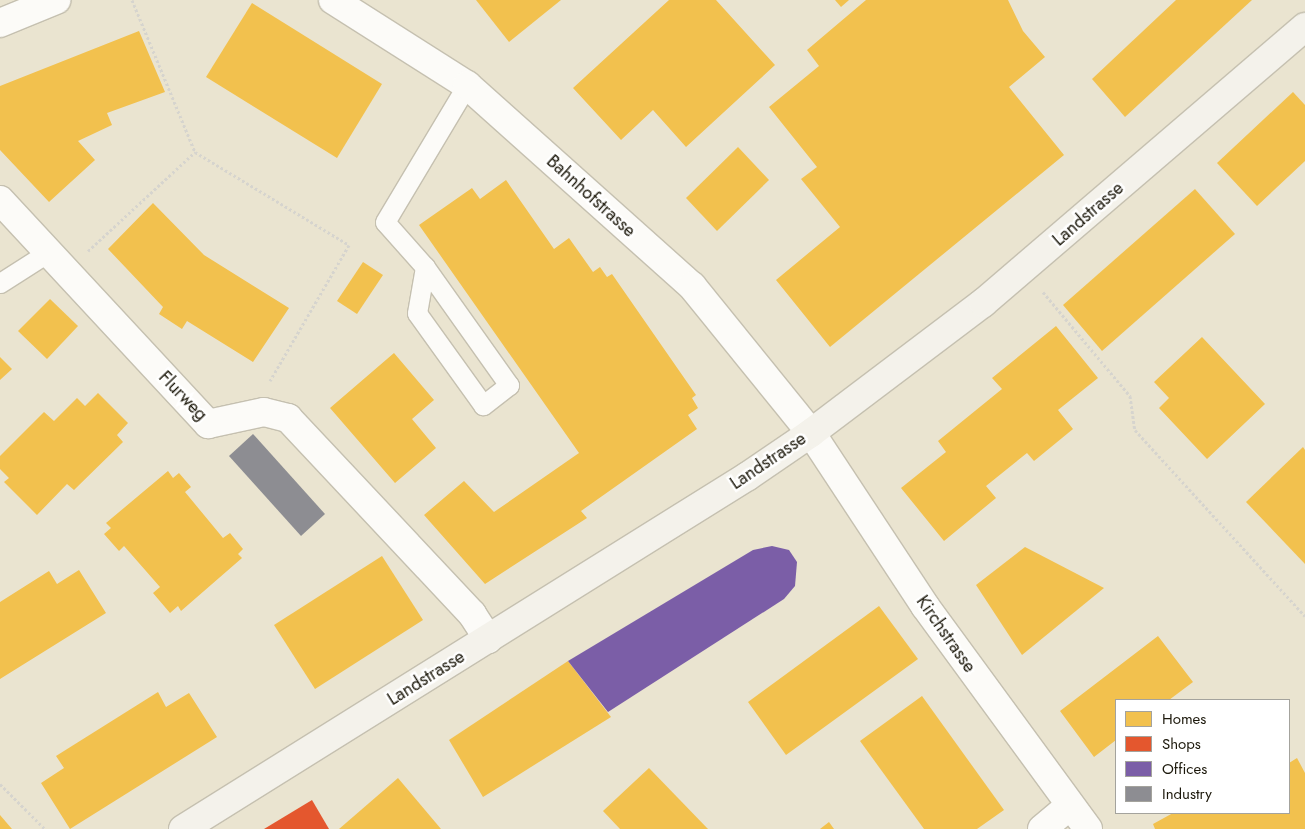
<!DOCTYPE html>
<style>
body{margin:0}
#map{position:relative;width:1305px;height:829px;overflow:hidden;background:#eae4d0;font-family:Jost,sans-serif}
div>[style]{position:absolute}
.homes>*{inset:0;background:#f2c14e}
.shops>*{inset:0;background:#e4572e}
.offices>*{inset:0;background:#7b5ea7}
.industry>*{inset:0;background:#8d8d92}
.path>*{height:3px;margin-top:-1.5px;transform-origin:0;background:repeating-linear-gradient(90deg,#d6d4ce 0 2.5px,transparent 0 5px)}
.roads{filter:drop-shadow(1px 0 #c5c0b0) drop-shadow(-1px 0 #c5c0b0) drop-shadow(0 1px #c5c0b0) drop-shadow(0 -1px #c5c0b0)}
.service>*{height:19px;margin:-9.5px;padding:0 9.5px;transform-origin:9.5px;border-radius:9.5px;background:#fcfbf8}
.minor>*{height:28px;margin:-14px;padding:0 14px;transform-origin:14px;border-radius:14px;background:#fcfbf8}
.secondary>*{height:28px;margin:-14px;padding:0 14px;transform-origin:14px;border-radius:14px;background:#f4f2eb}
span{translate:-50% -50%;white-space:nowrap;text-align:center;line-height:1.15;-webkit-text-stroke:5px #fff;paint-order:stroke}
.street-label{font-size:18px;color:#1c180b}
.legend{position:absolute;left:1115px;top:699px;width:175px;height:115px;box-sizing:border-box;background:#fff;border:1px solid #a4a39d;margin:0;padding:6px 9px;list-style:none;font-size:15px;color:#1c180b}
.legend li{display:flex;align-items:center;gap:10px;height:25px}
.legend b{width:25px;border:1px solid #a4a39d}
</style>
<div id="map">
<div class="homes">
<i style="clip-path:polygon(476px 0,561px 0,509px 42px)"></i>
<i style="clip-path:polygon(669px 0,716px 0,775px 65px,686px 147px,653px 110px,621px 140px,573px 88px)"></i>
<i style="clip-path:polygon(835px 0,849px 0,841px 7px)"></i>
<i style="clip-path:polygon(866px 0,1008px 0,1023px 31px,1045px 57px,1009px 87px,1064px 155px,830px 347px,776px 280px,840px 227px,801px 179px,817px 167px,769px 107px,819px 66px,807px 50px)"></i>
<i style="clip-path:polygon(1176px 0,1252px 0,1125px 117px,1092px 79px)"></i>
<i style="clip-path:polygon(252px 3px,382px 84px,337px 158px,206px 77px)"></i>
<i style="clip-path:polygon(139px 31px,165px 92px,107px 113px,112px 125px,78px 141px,95px 160px,49px 202px,0 150px,0 86px)"></i>
<i style="clip-path:polygon(1293px 92px,1305px 105px,1305px 161px,1257px 206px,1217px 163px)"></i>
<i style="clip-path:polygon(738px 147px,769px 180px,717px 231px,686px 198px)"></i>
<i style="clip-path:polygon(506px 180px,554px 249px,569px 238px,593px 272px,600px 267px,607px 277px,612px 274px,696px 395px,692px 398px,698px 408px,688px 415px,697px 429px,581px 511px,587px 518px,485px 584px,424px 515px,464px 481px,494px 512px,579px 453px,419px 225px,472px 188px,480px 199px)"></i>
<i style="clip-path:polygon(1195px 189px,1235px 234px,1102px 351px,1063px 305px)"></i>
<i style="clip-path:polygon(153px 203px,204px 255px,289px 308px,253px 362px,187px 321px,182px 329px,159px 314px,163px 307px,108px 249px)"></i>
<i style="clip-path:polygon(363px 262px,383px 275px,357px 314px,337px 301px)"></i>
<i style="clip-path:polygon(50px 299px,78px 326px,47px 359px,18px 331px)"></i>
<i style="clip-path:polygon(1056px 326px,1098px 378px,1058px 410px,1073px 429px,1034px 461px,1027px 453px,986px 486px,996px 498px,944px 541px,901px 488px,946px 452px,938px 441px,1002px 389px,992px 378px)"></i>
<i style="clip-path:polygon(1202px 337px,1265px 404px,1207px 459px,1159px 408px,1169px 398px,1154px 382px)"></i>
<i style="clip-path:polygon(394px 353px,434px 400px,412px 419px,436px 448px,395px 483px,330px 408px)"></i>
<i style="clip-path:polygon(0 357px,12px 369px,0 380px)"></i>
<i style="clip-path:polygon(98px 393px,128px 423px,117px 435px,123px 442px,74px 490px,67px 484px,37px 515px,4px 482px,9px 478px,0 469px,0 456px,44px 412px,54px 421px,77px 398px,85px 406px)"></i>
<i style="clip-path:polygon(1303px 447px,1305px 450px,1305px 564px,1246px 502px)"></i>
<i style="clip-path:polygon(168px 471px,173px 478px,179px 473px,191px 487px,185px 492px,223px 538px,230px 533px,243px 549px,238px 554px,242px 558px,181px 611px,178px 606px,170px 613px,153px 593px,160px 587px,124px 546px,119px 551px,104px 534px,111px 528px,106px 523px)"></i>
<i style="clip-path:polygon(1025px 547px,1104px 588px,1022px 655px,976px 585px)"></i>
<i style="clip-path:polygon(382px 556px,423px 620px,315px 689px,274px 625px)"></i>
<i style="clip-path:polygon(79px 570px,106px 613px,0 679px,0 602px,49px 571px,57px 584px)"></i>
<i style="clip-path:polygon(879px 606px,918px 659px,786px 755px,748px 702px)"></i>
<i style="clip-path:polygon(1158px 636px,1193px 682px,1169px 700px,1116px 700px,1116px 740px,1094px 757px,1060px 711px)"></i>
<i style="clip-path:polygon(568px 661px,611px 717px,483px 797px,449px 740px)"></i>
<i style="clip-path:polygon(158px 692px,166px 707px,189px 693px,217px 737px,70px 829px,41px 783px,64px 768px,56px 756px)"></i>
<i style="clip-path:polygon(922px 696px,1004px 810px,977px 829px,924px 829px,860px 741px)"></i>
<i style="clip-path:polygon(1297px 758px,1305px 773px,1305px 829px,1155px 829px,1153px 824px,1173px 813px,1289px 813px,1289px 763px)"></i>
<i style="clip-path:polygon(649px 768px,708px 829px,620px 829px,603px 811px)"></i>
<i style="clip-path:polygon(398px 778px,441px 829px,339px 829px)"></i>
<i style="clip-path:polygon(0 815px,12px 829px,0 829px)"></i>
<i style="clip-path:polygon(829px 822px,834px 829px,820px 829px)"></i>
</div>
<div class="shops">
<i style="clip-path:polygon(312px 800px,329px 829px,264px 829px)"></i>
</div>
<div class="offices">
<i style="clip-path:polygon(772px 546px,789px 550px,797px 562px,795px 586px,784px 599px,608px 712px,568px 661px,753px 550px)"></i>
</div>
<div class="industry">
<i style="clip-path:polygon(253px 434px,325px 514px,301px 536px,229px 456px)"></i>
</div>
<div class="path">
<i style="left:132px;top:0;width:165px;rotate:67.5deg"></i>
<i style="left:195px;top:152px;width:180px;rotate:31.1deg"></i>
<i style="left:349px;top:245px;width:157px;rotate:120.2deg"></i>
<i style="left:88px;top:251px;width:146px;rotate:-42.8deg"></i>
<i style="left:1043px;top:292px;width:136px;rotate:50.1deg"></i>
<i style="left:1130px;top:396px;width:34px;rotate:82deg"></i>
<i style="left:1135px;top:430px;width:252px;rotate:47.6deg"></i>
<i style="left:0;top:784px;width:64px;rotate:45deg"></i>
</div>
<div class="roads">
<div class="service">
<i style="left:425px;top:267px;width:145px;rotate:54.6deg"></i>
<i style="left:509px;top:385px;width:33px;rotate:142deg"></i>
<i style="left:483px;top:405px;width:113px;rotate:-125.7deg"></i>
<i style="left:417px;top:313px;width:47px;rotate:-80.1deg"></i>
<i style="left:425px;top:267px;width:60px;rotate:-131.6deg"></i>
<i style="left:385px;top:222px;width:160px;rotate:-59.1deg"></i>
<i style="left:0;top:283px;width:59px;rotate:-32.6deg"></i>
</div>
<div class="minor">
<i style="left:333px;top:0;width:159px;rotate:32.4deg"></i>
<i style="left:467px;top:85px;width:302px;rotate:41.8deg"></i>
<i style="left:692px;top:286px;width:189px;rotate:51deg"></i>
<i style="left:811px;top:433px;width:207px;rotate:56.6deg"></i>
<i style="left:925px;top:606px;width:276px;rotate:53.8deg"></i>
<i style="left:0;top:23px;width:61px;rotate:-22.3deg"></i>
<i style="left:0;top:200px;width:306px;rotate:47.1deg"></i>
<i style="left:208px;top:424px;width:57px;rotate:-12.1deg"></i>
<i style="left:264px;top:412px;width:25px;rotate:14deg"></i>
<i style="left:288px;top:418px;width:269px;rotate:46.8deg"></i>
<i style="left:472px;top:614px;width:30px;rotate:57deg"></i>
<i style="left:1042px;top:829px;width:35px;rotate:-40deg"></i>
</div>
<div class="secondary">
<i style="left:183px;top:829px;width:666px;rotate:-32deg"></i>
<i style="left:748px;top:476px;width:76px;rotate:-34.3deg"></i>
<i style="left:811px;top:433px;width:216px;rotate:-37.1deg"></i>
<i style="left:983px;top:303px;width:424px;rotate:-40.6deg"></i>
</div>
</div>
<div class="street-label">
<span style="left:591px;top:196px;rotate:42deg">Bahnhofstrasse</span>
<span style="left:1088px;top:214px;rotate:-41deg">Landstrasse</span>
<span style="left:183px;top:396px;rotate:46deg">Flurweg</span>
<span style="left:768px;top:461px;rotate:-34deg">Landstrasse</span>
<span style="left:946px;top:634px;rotate:55deg">Kirchstrasse</span>
<span style="left:426px;top:678px;rotate:-32deg">Landstrasse</span>
</div>
<ul class="legend">
<li><b style="height:14px;background:#f2c14e"></b>Homes</li>
<li><b style="height:14px;background:#e4572e"></b>Shops</li>
<li><b style="height:14px;background:#7b5ea7"></b>Offices</li>
<li><b style="height:14px;background:#8d8d92"></b>Industry</li>
</ul>
</div>
